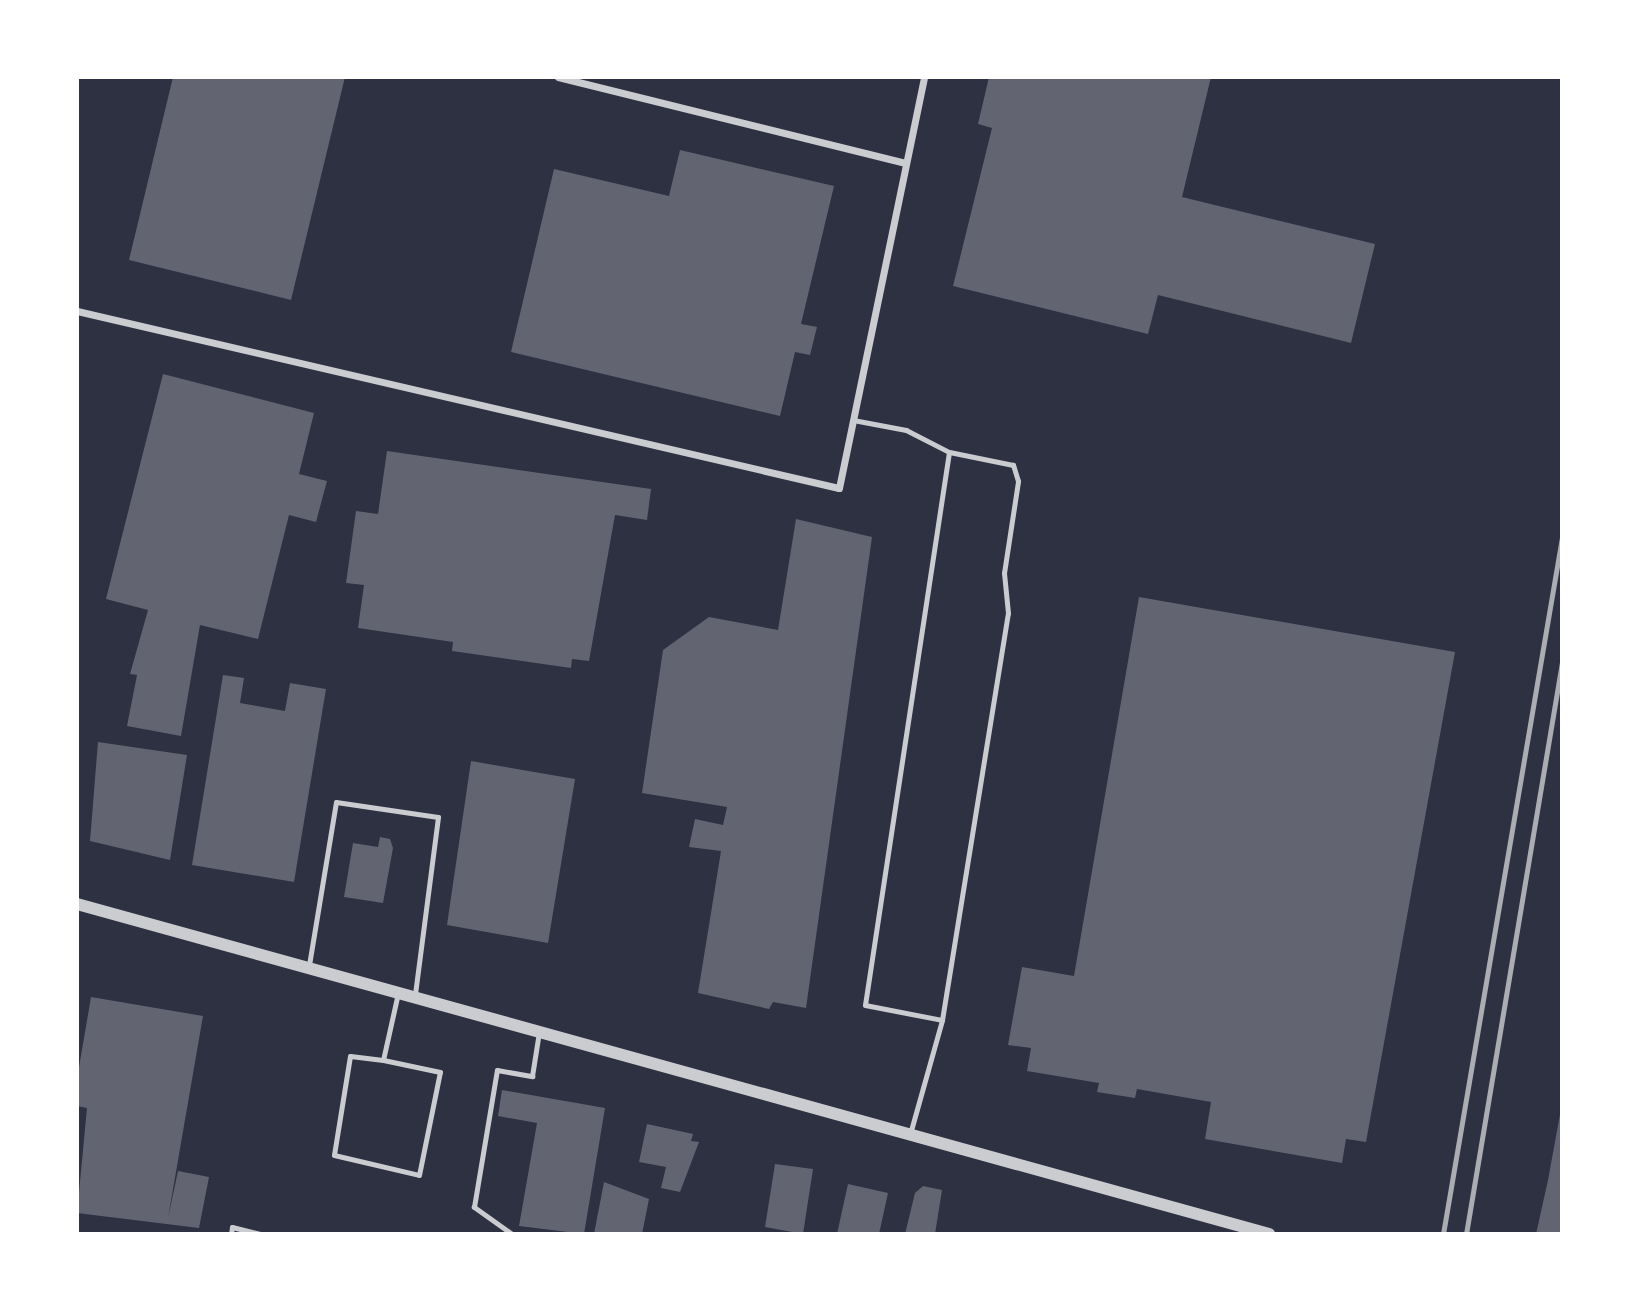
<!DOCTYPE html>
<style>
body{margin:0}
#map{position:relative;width:1639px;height:1311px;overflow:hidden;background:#2d3142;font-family:"Archivo Narrow",sans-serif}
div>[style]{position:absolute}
.building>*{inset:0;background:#626471}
.service>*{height:5px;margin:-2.5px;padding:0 2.5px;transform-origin:2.5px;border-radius:2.5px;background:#caccd0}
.minor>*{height:7px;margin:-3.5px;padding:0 3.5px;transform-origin:3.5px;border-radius:3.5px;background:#caccd0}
.tertiary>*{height:12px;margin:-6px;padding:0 6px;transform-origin:6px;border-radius:6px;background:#caccd0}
.rail>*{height:5px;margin:-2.5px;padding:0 2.5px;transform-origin:2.5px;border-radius:2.5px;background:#abadb3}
span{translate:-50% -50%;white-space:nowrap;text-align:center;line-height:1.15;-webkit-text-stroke:7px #fff;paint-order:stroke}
.frame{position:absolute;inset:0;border:79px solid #fff;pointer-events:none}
</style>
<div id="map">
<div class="building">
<i style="clip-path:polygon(173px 77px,345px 77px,291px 300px,129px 260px)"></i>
<i style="clip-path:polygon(989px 77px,1211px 77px,1182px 197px,1375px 244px,1351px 343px,1158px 295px,1148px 334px,953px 286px,992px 128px,978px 124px)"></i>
<i style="clip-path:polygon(680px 150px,834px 186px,801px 324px,817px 327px,810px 355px,795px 352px,780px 416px,511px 352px,554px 169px,669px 196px)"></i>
<i style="clip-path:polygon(163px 374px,314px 413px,299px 474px,327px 481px,316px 522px,289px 515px,258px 639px,200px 625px,181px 736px,127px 726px,137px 675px,130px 674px,148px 610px,106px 599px)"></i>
<i style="clip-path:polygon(387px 451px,651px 489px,647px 520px,615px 515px,589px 661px,572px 659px,571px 668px,452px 651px,453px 642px,358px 628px,364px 585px,346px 583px,356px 511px,378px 514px)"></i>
<i style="clip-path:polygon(796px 519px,872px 537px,806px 1008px,773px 1002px,769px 1009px,698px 993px,721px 851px,689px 847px,695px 819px,723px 825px,727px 807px,642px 793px,663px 650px,709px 617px,778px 630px)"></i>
<i style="clip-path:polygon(1139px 597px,1455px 652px,1366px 1142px,1346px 1139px,1342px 1163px,1205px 1139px,1211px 1102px,1137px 1089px,1135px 1098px,1097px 1092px,1099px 1083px,1027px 1071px,1031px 1048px,1008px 1045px,1022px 967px,1074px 976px)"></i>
<i style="clip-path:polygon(223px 675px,244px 678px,240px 703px,285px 711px,290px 683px,326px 689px,294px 882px,192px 865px)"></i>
<i style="clip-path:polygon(98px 742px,187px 755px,170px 860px,90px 841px)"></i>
<i style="clip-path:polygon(471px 761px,575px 779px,548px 943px,447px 925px)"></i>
<i style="clip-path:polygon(380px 837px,390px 839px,393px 848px,383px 903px,344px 897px,353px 843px,378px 847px)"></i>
<i style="clip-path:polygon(91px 997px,203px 1016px,168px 1218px,178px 1171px,209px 1177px,199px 1228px,77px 1213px,87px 1108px,77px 1106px,77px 1079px)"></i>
<i style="clip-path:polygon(502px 1090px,605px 1108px,584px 1234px,519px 1226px,537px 1123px,498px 1116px)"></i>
<i style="clip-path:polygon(1561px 1109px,1562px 1234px,1536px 1234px,1548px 1180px)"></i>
<i style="clip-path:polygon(647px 1124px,693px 1134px,691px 1141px,699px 1142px,680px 1192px,661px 1188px,666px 1167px,639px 1162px)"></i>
<i style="clip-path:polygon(775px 1164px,813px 1169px,803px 1234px,765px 1227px)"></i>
<i style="clip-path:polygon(604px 1182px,649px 1199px,642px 1234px,594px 1234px)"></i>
<i style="clip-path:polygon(848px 1184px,888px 1193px,879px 1234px,837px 1234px)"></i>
<i style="clip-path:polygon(923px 1186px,942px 1190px,935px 1234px,905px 1234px,915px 1193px)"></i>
</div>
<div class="service">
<i style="left:853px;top:420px;width:54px;rotate:10.7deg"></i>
<i style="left:906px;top:430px;width:48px;rotate:27.1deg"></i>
<i style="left:309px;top:965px;width:165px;rotate:-80.6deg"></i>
<i style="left:336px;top:802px;width:103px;rotate:8.4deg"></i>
<i style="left:438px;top:817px;width:179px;rotate:97.4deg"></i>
<i style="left:383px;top:1060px;width:33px;rotate:-173deg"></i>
<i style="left:350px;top:1056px;width:100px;rotate:99.2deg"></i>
<i style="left:334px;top:1155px;width:87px;rotate:13.2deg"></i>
<i style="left:419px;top:1175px;width:105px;rotate:-78.5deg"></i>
<i style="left:440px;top:1072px;width:58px;rotate:-168.1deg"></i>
<i style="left:383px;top:1060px;width:69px;rotate:-77.4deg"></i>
<i style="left:910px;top:1134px;width:118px;rotate:-74.3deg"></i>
<i style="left:942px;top:1020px;width:412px;rotate:-80.8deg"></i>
<i style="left:1008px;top:613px;width:40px;rotate:-95.7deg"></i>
<i style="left:1004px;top:573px;width:93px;rotate:-81.3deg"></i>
<i style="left:1018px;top:481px;width:17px;rotate:-107deg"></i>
<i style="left:1013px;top:465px;width:65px;rotate:-168.5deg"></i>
<i style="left:949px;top:452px;width:559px;rotate:98.64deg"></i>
<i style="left:865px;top:1005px;width:78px;rotate:11deg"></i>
<i style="left:231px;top:1234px;width:7px;rotate:-82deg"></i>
<i style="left:232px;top:1227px;width:29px;rotate:14deg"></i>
<i style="left:512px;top:1234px;width:47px;rotate:-144.6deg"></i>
<i style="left:474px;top:1207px;width:139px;rotate:-80.5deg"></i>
<i style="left:497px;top:1070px;width:36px;rotate:10deg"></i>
<i style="left:532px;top:1076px;width:45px;rotate:-81deg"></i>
</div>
<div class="minor">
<i style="left:558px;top:77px;width:358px;rotate:13.9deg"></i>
<i style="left:77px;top:311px;width:782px;rotate:13.08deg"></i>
<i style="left:839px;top:488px;width:420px;rotate:-78.3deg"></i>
</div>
<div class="tertiary">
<i style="left:77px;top:904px;width:1237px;rotate:15.47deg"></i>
</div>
<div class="rail">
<i style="left:1443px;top:1234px;width:707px;rotate:-80.31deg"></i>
<i style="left:1466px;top:1234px;width:580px;rotate:-80.47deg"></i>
</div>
<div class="frame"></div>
</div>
